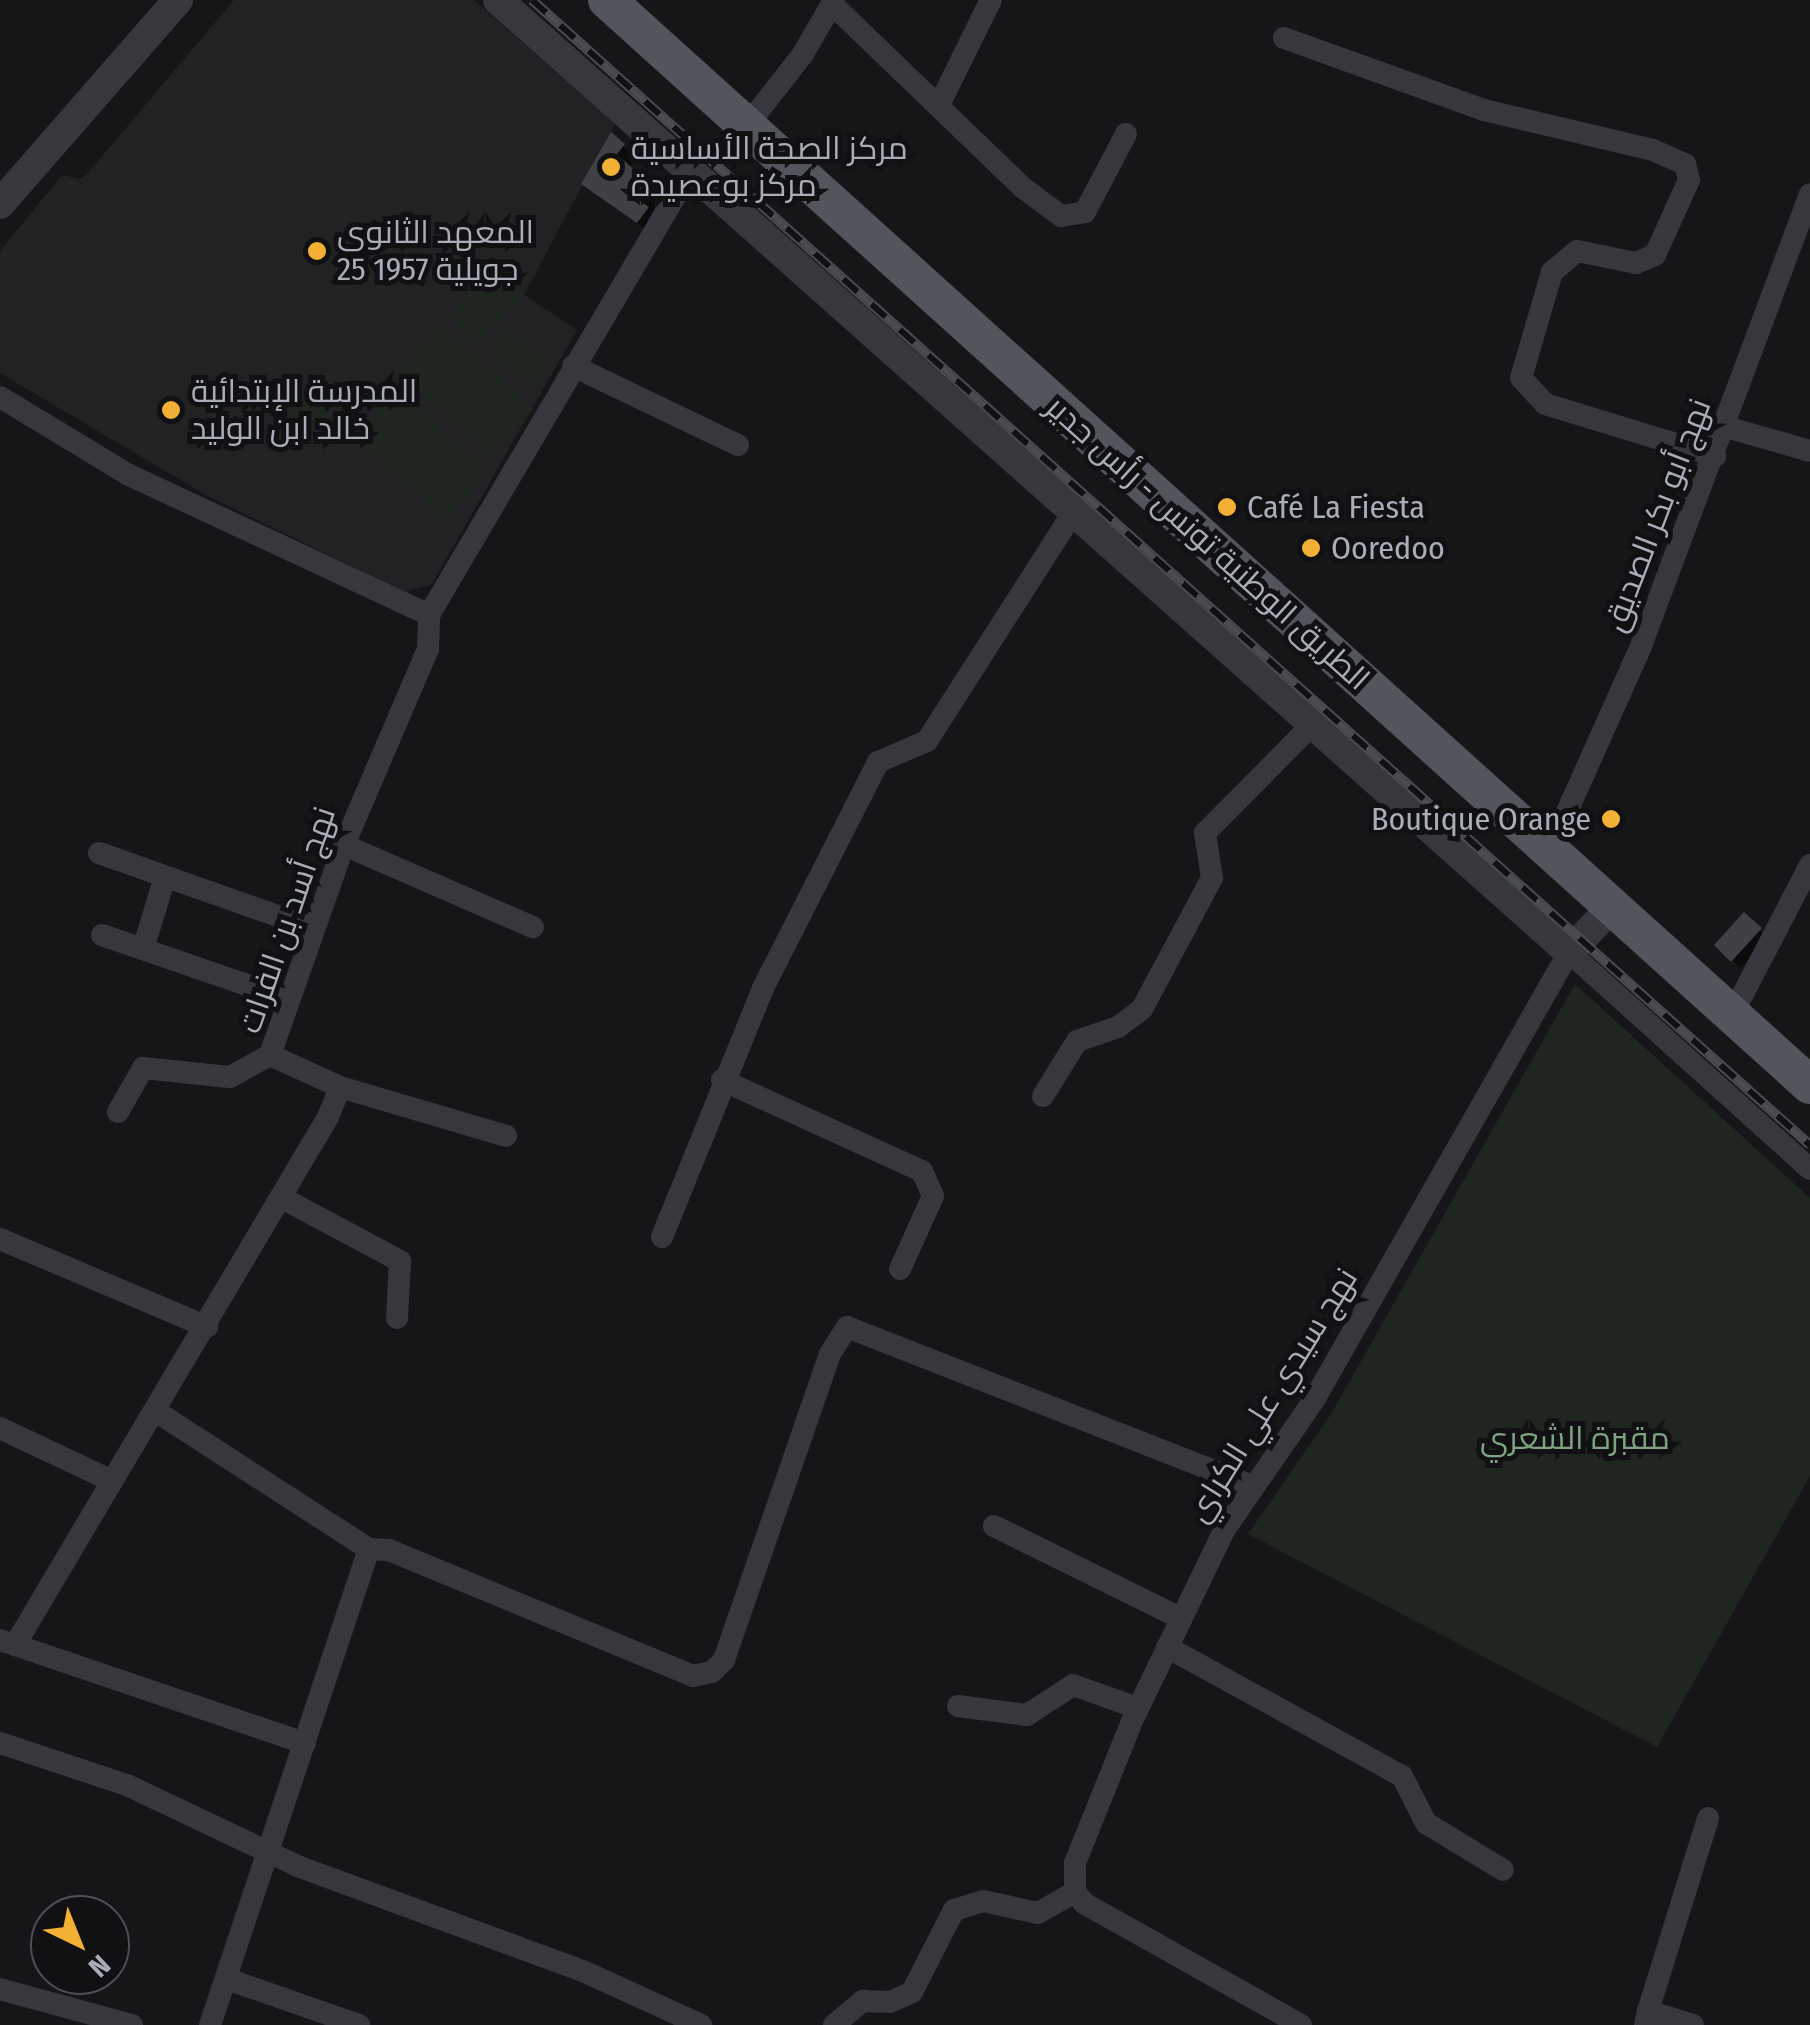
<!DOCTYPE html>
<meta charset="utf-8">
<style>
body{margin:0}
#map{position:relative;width:1810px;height:2025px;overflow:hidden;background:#161618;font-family:"Fira Sans Condensed",Cairo,sans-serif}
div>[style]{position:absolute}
.built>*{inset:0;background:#222225}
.green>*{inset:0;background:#1e261f}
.shadow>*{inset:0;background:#0007}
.building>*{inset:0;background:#404145}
.minor>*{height:22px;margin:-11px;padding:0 11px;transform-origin:11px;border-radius:11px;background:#37383d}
.tertiary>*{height:30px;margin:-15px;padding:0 15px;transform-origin:15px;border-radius:15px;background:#37383d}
.primary>*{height:38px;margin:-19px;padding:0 19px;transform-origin:19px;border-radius:19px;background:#53555c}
.rail>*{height:10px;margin-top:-5px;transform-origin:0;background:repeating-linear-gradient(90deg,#111113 0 19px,#4a4c52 0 38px);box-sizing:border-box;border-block:2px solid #4a4c52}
.dots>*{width:28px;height:28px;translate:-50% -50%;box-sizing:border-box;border:5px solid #111113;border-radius:50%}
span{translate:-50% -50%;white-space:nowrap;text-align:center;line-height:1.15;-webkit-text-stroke:10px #111113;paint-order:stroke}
.poi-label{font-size:32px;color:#a8adb8}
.left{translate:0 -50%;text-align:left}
.right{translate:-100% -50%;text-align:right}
.street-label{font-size:32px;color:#a8adb8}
.park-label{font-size:32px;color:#7fa381}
.north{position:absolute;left:30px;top:1895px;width:100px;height:100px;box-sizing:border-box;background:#111113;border:2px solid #4d4f55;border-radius:50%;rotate:137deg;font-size:28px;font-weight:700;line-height:40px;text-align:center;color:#a8adb8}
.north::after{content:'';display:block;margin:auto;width:35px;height:45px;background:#f2b134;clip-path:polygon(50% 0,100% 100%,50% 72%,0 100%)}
</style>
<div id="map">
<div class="built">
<i style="clip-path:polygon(234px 0,474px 0,615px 124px,524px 295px,577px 330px,432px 584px,405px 592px,204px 494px,0 373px,0 251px,62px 175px,81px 179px,92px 168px)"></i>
</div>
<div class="green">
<i style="clip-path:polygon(494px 266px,524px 294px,477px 345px,447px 317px)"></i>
<i style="clip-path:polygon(441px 324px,534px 408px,491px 455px,398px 372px)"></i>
<i style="clip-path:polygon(509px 328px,551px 366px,532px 387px,490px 350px)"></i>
<i style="clip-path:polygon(288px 375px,330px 412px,311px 433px,269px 396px)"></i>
<i style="clip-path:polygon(396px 389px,489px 472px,446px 520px,353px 436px)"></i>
<i style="clip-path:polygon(1575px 984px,1810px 1198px,1810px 1476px,1657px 1747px,1248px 1534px,1331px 1414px)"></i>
</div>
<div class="shadow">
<i style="clip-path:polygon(623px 146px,636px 159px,629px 168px,656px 194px,651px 234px,584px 183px)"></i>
<i style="clip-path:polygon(1745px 916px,1768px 938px,1740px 968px,1717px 945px)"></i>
</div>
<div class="building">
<i style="clip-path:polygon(611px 132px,625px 144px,617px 154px,644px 179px,641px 201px,649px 207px,637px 223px,581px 184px)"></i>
<i style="clip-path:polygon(1744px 912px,1762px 928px,1731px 962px,1714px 945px)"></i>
</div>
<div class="minor">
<i style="left:832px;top:4px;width:264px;rotate:43.9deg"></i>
<i style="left:1022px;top:187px;width:49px;rotate:36.6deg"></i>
<i style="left:1061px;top:216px;width:24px;rotate:-9deg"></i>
<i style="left:1085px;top:212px;width:88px;rotate:-62.3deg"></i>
<i style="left:1284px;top:38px;width:213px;rotate:19.8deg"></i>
<i style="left:1484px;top:110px;width:174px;rotate:13.3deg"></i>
<i style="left:1653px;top:150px;width:35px;rotate:24deg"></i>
<i style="left:1685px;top:164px;width:16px;rotate:76deg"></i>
<i style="left:1689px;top:180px;width:82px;rotate:114.4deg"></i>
<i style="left:1655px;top:255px;width:21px;rotate:157deg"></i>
<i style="left:1636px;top:263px;width:60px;rotate:-168.5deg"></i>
<i style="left:1577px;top:251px;width:33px;rotate:140deg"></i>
<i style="left:1552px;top:272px;width:110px;rotate:106.3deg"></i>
<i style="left:1521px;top:378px;width:35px;rotate:47deg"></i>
<i style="left:1545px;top:404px;width:178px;rotate:17deg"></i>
<i style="left:939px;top:105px;width:117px;rotate:-63.7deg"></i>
<i style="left:745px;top:128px;width:94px;rotate:-51.9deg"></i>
<i style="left:803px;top:54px;width:62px;rotate:-60.1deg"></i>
<i style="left:573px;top:366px;width:183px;rotate:25.6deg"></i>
<i style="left:0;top:397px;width:149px;rotate:31.2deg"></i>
<i style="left:127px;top:474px;width:333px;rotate:25deg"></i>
<i style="left:1726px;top:427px;width:87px;rotate:15.9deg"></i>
<i style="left:344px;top:845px;width:206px;rotate:23.5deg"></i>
<i style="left:1549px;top:852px;width:226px;rotate:-65.9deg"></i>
<i style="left:1641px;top:646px;width:482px;rotate:-69.5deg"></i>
<i style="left:99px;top:853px;width:226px;rotate:19.4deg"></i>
<i style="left:102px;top:935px;width:197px;rotate:19deg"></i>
<i style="left:143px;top:949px;width:75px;rotate:-73deg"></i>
<i style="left:1732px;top:1015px;width:169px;rotate:-62.5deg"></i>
<i style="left:722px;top:1080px;width:220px;rotate:24.5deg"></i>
<i style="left:922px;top:1171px;width:27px;rotate:66deg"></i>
<i style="left:933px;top:1196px;width:80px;rotate:114.3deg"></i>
<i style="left:340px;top:1087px;width:173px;rotate:16.4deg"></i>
<i style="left:1043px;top:1096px;width:65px;rotate:-58.3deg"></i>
<i style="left:1077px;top:1041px;width:43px;rotate:-18.9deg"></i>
<i style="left:1118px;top:1027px;width:30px;rotate:-37deg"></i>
<i style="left:1142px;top:1009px;width:149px;rotate:-61.9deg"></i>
<i style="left:1212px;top:878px;width:46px;rotate:-98.8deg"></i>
<i style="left:1205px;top:833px;width:153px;rotate:-45.3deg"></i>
<i style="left:118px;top:1112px;width:51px;rotate:-60.4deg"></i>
<i style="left:143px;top:1068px;width:87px;rotate:5.9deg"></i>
<i style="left:230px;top:1077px;width:46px;rotate:-28.8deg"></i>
<i style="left:284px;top:1199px;width:132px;rotate:28.1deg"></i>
<i style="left:400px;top:1261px;width:57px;rotate:93deg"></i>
<i style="left:662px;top:1237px;width:269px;rotate:-67.9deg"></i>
<i style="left:763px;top:988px;width:254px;rotate:-63deg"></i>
<i style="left:878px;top:762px;width:53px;rotate:-23.2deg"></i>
<i style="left:927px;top:741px;width:273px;rotate:-57.4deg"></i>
<i style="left:0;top:1239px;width:225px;rotate:23deg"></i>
<i style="left:157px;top:1412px;width:252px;rotate:32.9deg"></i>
<i style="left:369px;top:1549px;width:20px;rotate:3deg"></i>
<i style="left:389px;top:1550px;width:329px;rotate:22.5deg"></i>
<i style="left:693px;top:1676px;width:19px;rotate:-12deg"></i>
<i style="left:712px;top:1672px;width:17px;rotate:-45deg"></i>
<i style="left:724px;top:1660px;width:324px;rotate:-70.9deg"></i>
<i style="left:830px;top:1354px;width:32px;rotate:-58deg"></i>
<i style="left:847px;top:1327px;width:433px;rotate:21.4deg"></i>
<i style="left:0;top:1428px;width:124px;rotate:25.3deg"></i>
<i style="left:994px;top:1526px;width:208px;rotate:26.3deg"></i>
<i style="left:0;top:1640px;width:322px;rotate:18.7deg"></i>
<i style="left:15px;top:1645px;width:614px;rotate:-59.34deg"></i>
<i style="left:328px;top:1117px;width:32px;rotate:-68deg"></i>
<i style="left:340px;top:1087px;width:77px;rotate:-155.4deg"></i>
<i style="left:270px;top:1055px;width:223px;rotate:-70.6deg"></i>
<i style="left:344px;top:845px;width:213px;rotate:-66.8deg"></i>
<i style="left:428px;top:649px;width:34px;rotate:-88deg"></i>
<i style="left:429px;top:615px;width:515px;rotate:-59.55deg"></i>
<i style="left:1167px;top:1647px;width:268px;rotate:28.8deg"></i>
<i style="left:1402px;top:1776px;width:53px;rotate:62.9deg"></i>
<i style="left:1426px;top:1823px;width:90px;rotate:31.4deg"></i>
<i style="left:958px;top:1706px;width:70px;rotate:7.4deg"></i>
<i style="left:1027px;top:1715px;width:55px;rotate:-33.1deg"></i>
<i style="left:1073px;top:1685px;width:69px;rotate:19.5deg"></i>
<i style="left:0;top:1743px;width:134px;rotate:18.3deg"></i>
<i style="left:127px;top:1785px;width:191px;rotate:25.4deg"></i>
<i style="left:300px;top:1867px;width:302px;rotate:20.2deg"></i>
<i style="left:583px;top:1971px;width:130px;rotate:24.6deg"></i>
<i style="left:227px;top:1979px;width:140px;rotate:19.2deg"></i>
<i style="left:0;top:1989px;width:137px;rotate:15.3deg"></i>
<i style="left:1648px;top:2011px;width:202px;rotate:-72.7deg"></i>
<i style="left:210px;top:2025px;width:502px;rotate:-71.53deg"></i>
<i style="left:834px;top:2025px;width:38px;rotate:-40deg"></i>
<i style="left:863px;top:2001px;width:27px;rotate:2deg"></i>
<i style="left:890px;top:2002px;width:24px;rotate:-24deg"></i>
<i style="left:912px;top:1992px;width:92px;rotate:-62.9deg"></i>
<i style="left:954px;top:1910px;width:30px;rotate:-17deg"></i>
<i style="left:983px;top:1901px;width:56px;rotate:12.3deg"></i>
<i style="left:1038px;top:1913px;width:43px;rotate:-29.6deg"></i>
<i style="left:1301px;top:2025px;width:249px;rotate:-150.7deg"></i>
<i style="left:1084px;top:1903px;width:14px;rotate:-129deg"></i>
<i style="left:1075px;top:1892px;width:29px;rotate:-90deg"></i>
<i style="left:1075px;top:1863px;width:153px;rotate:-68.1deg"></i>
<i style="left:1132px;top:1721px;width:213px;rotate:-64.2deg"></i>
<i style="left:1225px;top:1529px;width:157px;rotate:-55.4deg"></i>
<i style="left:1314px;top:1400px;width:515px;rotate:-60.35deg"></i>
<i style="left:1569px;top:952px;width:324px;rotate:42deg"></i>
<i style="left:1645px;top:2025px;width:14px;rotate:-78deg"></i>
<i style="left:1648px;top:2011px;width:47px;rotate:17.3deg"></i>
</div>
<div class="tertiary">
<i style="left:498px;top:0;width:1433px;rotate:41.63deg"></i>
<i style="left:1569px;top:952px;width:61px;rotate:-46.3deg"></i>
<i style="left:0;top:204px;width:271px;rotate:-48.9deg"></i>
</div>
<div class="primary">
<i style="left:607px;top:0;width:1620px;rotate:42.05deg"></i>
</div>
<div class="rail">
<i style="left:532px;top:0;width:1716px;rotate:41.86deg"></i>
</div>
<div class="dots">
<i style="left:611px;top:167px;background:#f2b134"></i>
<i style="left:317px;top:251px;background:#f2b134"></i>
<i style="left:171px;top:410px;background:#f2b134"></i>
<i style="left:1227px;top:507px;background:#f2b134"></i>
<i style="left:1311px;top:548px;background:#f2b134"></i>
<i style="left:1611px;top:819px;background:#f2b134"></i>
</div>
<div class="poi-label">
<span class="left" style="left:631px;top:167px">مركز الصحة الأساسية<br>مركز بوعصيدة</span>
<span class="left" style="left:337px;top:251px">المعهد الثانوي<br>25 جويلية 1957</span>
<span class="left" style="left:191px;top:410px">المدرسة الإبتدائية<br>خالد ابن الوليد</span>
<span class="left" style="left:1247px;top:507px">Café La Fiesta</span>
<span class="left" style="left:1331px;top:548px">Ooredoo</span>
<span class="right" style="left:1591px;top:819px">Boutique Orange</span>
</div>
<div class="street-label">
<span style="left:1657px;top:515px;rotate:-69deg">نهج أبو بكر الصديق</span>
<span style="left:1208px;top:543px;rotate:42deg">الطريق الوطنية تونس - رأس جدير</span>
<span style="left:287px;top:920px;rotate:-71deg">نهج أسد بن الفرات</span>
<span style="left:1272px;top:1395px;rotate:-58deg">نهج سيدي علي الكراي</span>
</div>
<div class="park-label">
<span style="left:1575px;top:1438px">مقبرة الشعري</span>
</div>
<div class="north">N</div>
</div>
